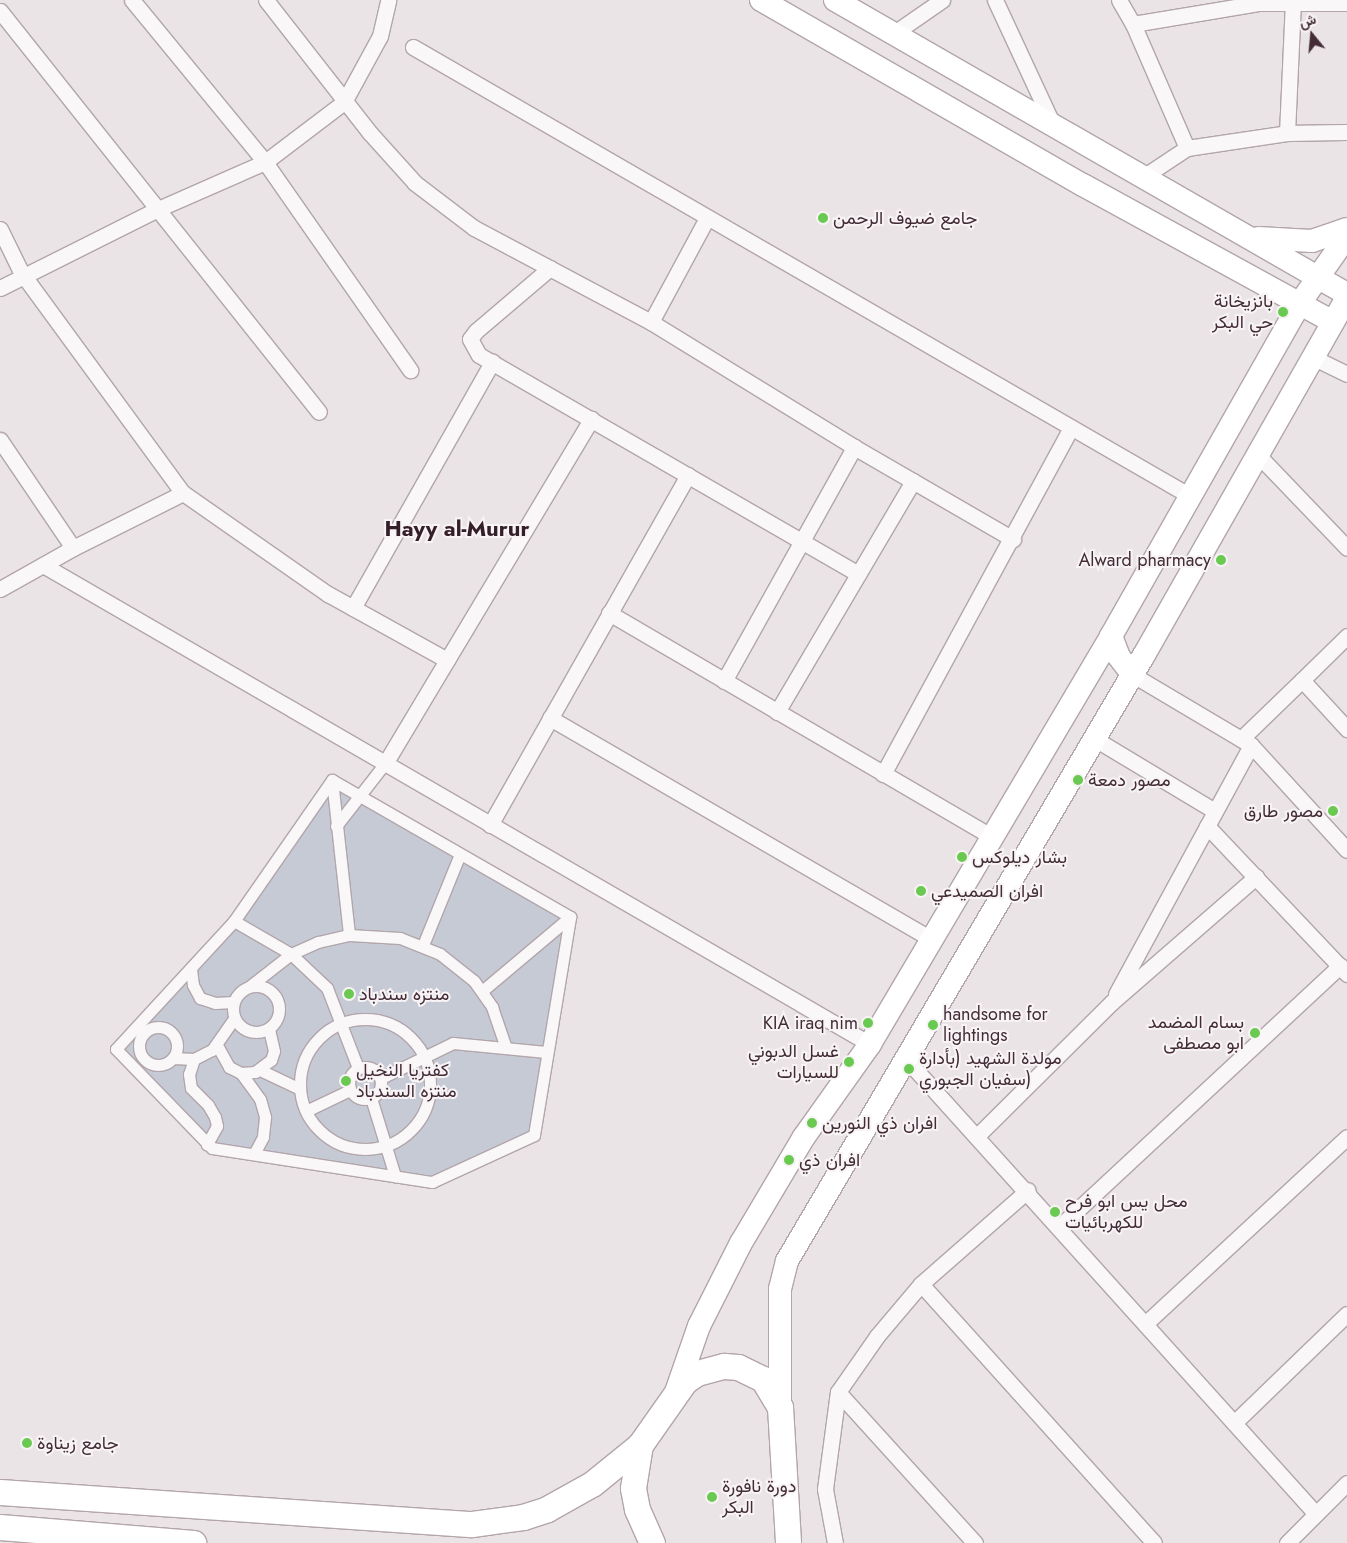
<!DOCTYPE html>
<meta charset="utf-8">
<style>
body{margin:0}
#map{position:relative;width:1347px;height:1543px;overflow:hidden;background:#ebe4e7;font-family:Jost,Vazirmatn,sans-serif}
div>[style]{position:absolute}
.green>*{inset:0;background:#c6cad5}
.roads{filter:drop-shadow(1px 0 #b2a5ab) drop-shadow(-1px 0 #b2a5ab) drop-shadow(0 1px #b2a5ab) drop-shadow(0 -1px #b2a5ab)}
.pedestrian>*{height:11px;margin:-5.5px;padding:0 5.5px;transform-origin:5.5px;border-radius:5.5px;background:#f9f7f8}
.pedestrian>.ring{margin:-5.5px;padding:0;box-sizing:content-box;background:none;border:11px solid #f9f7f8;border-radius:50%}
.minor>*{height:15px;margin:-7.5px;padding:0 7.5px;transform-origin:7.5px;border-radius:7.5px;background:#f9f7f8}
.secondary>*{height:22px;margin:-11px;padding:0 11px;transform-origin:11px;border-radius:11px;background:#fff}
.primary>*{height:25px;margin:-12.5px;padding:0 12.5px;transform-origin:12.5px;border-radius:12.5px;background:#fff}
.dots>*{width:14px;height:14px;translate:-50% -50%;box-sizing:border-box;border:2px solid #f8f4f6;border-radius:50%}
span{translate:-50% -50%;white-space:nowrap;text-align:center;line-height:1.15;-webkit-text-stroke:4px #f8f4f6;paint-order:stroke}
.poi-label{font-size:18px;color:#432c36}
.left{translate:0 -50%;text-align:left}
.right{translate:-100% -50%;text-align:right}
.district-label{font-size:22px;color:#341e27;font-weight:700}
.north{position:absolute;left:1287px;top:10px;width:50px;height:50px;-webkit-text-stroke:4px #f8f4f6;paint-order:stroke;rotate:343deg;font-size:14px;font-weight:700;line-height:20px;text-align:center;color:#432c36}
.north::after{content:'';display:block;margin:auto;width:18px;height:22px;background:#432c36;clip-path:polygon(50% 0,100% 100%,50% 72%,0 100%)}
</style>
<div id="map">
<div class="green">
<i style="clip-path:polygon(332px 777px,574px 916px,538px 1137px,432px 1185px,210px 1150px,113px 1049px,232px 919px)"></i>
</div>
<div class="roads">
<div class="pedestrian">
<i style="left:332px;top:780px;width:172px;rotate:124.8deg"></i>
<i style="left:234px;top:921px;width:174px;rotate:132.7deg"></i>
<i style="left:116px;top:1049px;width:138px;rotate:45.9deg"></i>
<i style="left:212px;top:1148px;width:223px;rotate:8.8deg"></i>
<i style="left:432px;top:1182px;width:112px;rotate:-24.7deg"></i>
<i style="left:534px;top:1135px;width:221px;rotate:-80.6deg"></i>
<i style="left:332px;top:780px;width:275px;rotate:29.9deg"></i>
<i style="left:332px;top:780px;width:156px;rotate:83.7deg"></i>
<i style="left:336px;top:826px;width:81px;rotate:-52deg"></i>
<i style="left:234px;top:921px;width:66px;rotate:30.1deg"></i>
<i style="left:291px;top:954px;width:50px;rotate:43.4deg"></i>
<i style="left:327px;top:988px;width:86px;rotate:68.8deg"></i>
<i style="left:423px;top:945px;width:98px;rotate:-67.9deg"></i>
<i style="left:191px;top:969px;width:16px;rotate:83deg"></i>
<i style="left:193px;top:985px;width:15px;rotate:62deg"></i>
<i style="left:200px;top:998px;width:16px;rotate:18deg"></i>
<i style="left:215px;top:1003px;width:18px;rotate:-3deg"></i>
<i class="ring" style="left:233px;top:986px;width:35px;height:35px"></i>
<i style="left:250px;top:986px;width:52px;rotate:-38deg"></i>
<i style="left:291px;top:954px;width:30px;rotate:-24deg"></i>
<i style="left:318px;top:942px;width:32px;rotate:-13deg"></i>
<i style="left:349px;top:935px;width:51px;rotate:3.4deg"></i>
<i style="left:400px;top:938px;width:43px;rotate:21.8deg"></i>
<i style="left:440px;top:954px;width:43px;rotate:38.5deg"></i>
<i style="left:474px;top:981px;width:32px;rotate:55deg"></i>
<i style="left:492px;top:1007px;width:43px;rotate:71.1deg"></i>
<i style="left:482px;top:991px;width:115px;rotate:-40.1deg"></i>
<i class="ring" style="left:300px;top:1019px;width:119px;height:119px"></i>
<i class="ring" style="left:139px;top:1027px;width:27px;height:27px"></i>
<i style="left:218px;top:1047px;width:23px;rotate:61deg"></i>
<i style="left:229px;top:1067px;width:13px;rotate:27deg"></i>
<i style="left:241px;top:1073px;width:14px;rotate:-4deg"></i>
<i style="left:255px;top:1072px;width:20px;rotate:-37deg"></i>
<i style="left:271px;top:1060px;width:9px;rotate:-72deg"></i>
<i style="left:274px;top:1051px;width:23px;rotate:-103deg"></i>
<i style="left:173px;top:1058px;width:21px;rotate:3deg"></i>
<i style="left:194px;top:1059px;width:20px;rotate:-27deg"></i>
<i style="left:212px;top:1050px;width:38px;rotate:-55deg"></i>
<i style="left:194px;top:1059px;width:16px;rotate:108deg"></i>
<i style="left:189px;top:1074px;width:14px;rotate:82deg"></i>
<i style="left:191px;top:1088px;width:24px;rotate:45deg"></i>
<i style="left:208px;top:1105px;width:14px;rotate:60deg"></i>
<i style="left:215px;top:1117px;width:9px;rotate:77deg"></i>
<i style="left:217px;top:1126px;width:21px;rotate:119deg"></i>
<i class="ring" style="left:349px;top:1067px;width:21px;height:21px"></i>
<i style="left:260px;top:1070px;width:44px;rotate:25.4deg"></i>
<i style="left:241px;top:1073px;width:32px;rotate:54deg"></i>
<i style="left:260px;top:1099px;width:19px;rotate:74deg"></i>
<i style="left:265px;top:1117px;width:20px;rotate:96deg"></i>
<i style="left:263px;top:1137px;width:19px;rotate:118deg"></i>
<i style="left:381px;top:1078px;width:80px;rotate:-25.9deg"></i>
<i style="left:453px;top:1043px;width:93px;rotate:5.5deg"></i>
<i style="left:371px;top:1098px;width:82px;rotate:72.9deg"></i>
<i style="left:306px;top:1111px;width:49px;rotate:-25.5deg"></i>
</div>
<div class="minor">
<i style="left:132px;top:0;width:210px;rotate:50.6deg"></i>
<i style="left:265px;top:162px;width:254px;rotate:55.1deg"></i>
<i style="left:266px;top:0;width:169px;rotate:52deg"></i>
<i style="left:370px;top:133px;width:67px;rotate:48deg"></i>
<i style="left:415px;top:183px;width:74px;rotate:37.3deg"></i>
<i style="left:474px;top:228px;width:200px;rotate:28deg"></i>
<i style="left:651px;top:322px;width:238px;rotate:31.6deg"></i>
<i style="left:854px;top:447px;width:184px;rotate:30.1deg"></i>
<i style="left:995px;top:0;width:138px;rotate:65.1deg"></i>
<i style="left:1119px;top:0;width:28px;rotate:60deg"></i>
<i style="left:1133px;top:24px;width:135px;rotate:66.5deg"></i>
<i style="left:0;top:11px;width:512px;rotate:51.5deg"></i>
<i style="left:1133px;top:24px;width:127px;rotate:-9.5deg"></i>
<i style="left:1258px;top:3px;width:89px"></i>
<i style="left:893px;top:34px;width:60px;rotate:-34.8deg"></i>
<i style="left:413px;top:47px;width:897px;rotate:30.02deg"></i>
<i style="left:1287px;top:133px;width:130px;rotate:-87.4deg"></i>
<i style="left:1143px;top:177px;width:53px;rotate:-33.4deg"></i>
<i style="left:1187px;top:148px;width:101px;rotate:-8.5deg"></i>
<i style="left:1287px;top:133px;width:60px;rotate:-1deg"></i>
<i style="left:0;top:229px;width:48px;rotate:64deg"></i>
<i style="left:21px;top:272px;width:274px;rotate:53.8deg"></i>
<i style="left:183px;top:493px;width:177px;rotate:34.9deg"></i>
<i style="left:328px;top:594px;width:136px;rotate:29deg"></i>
<i style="left:550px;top:268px;width:97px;rotate:139.6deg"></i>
<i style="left:476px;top:331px;width:10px;rotate:127deg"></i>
<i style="left:470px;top:339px;width:18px;rotate:61deg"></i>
<i style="left:479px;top:355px;width:438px;rotate:30deg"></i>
<i style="left:0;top:288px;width:177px;rotate:-26.6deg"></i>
<i style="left:158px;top:209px;width:117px;rotate:-23.7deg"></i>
<i style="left:265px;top:162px;width:99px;rotate:-37.2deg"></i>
<i style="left:344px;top:102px;width:75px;rotate:-61.4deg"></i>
<i style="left:380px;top:36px;width:37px;rotate:-77deg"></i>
<i style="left:651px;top:322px;width:118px;rotate:-61.7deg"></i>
<i style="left:1312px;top:357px;width:39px;rotate:26deg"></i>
<i style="left:0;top:440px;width:130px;rotate:55.9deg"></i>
<i style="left:1257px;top:454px;width:130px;rotate:46.2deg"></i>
<i style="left:43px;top:565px;width:956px;rotate:30.08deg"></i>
<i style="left:0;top:589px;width:84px;rotate:-29.3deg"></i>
<i style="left:73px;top:548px;width:123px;rotate:-26.6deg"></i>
<i style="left:353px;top:608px;width:283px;rotate:-60.5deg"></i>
<i style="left:609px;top:613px;width:444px;rotate:30.3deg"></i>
<i style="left:1347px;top:636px;width:63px;rotate:135.6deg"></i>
<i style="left:1302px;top:680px;width:67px;rotate:47.4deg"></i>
<i style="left:1133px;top:675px;width:137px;rotate:30.7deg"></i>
<i style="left:1251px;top:745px;width:142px;rotate:47.6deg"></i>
<i style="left:724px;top:681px;width:268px;rotate:-60.9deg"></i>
<i style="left:777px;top:712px;width:268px;rotate:-59.5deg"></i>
<i style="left:550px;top:718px;width:441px;rotate:30.1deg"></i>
<i style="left:1095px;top:739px;width:140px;rotate:31deg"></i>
<i style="left:1241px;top:739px;width:85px;rotate:-44deg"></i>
<i style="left:386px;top:762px;width:400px;rotate:-59.1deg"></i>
<i style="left:883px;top:774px;width:394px;rotate:-61.5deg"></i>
<i style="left:490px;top:825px;width:402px;rotate:-60.5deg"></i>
<i style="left:1207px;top:826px;width:204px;rotate:46.6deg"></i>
<i style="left:1116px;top:994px;width:283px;rotate:-61.5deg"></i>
<i style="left:906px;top:1059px;width:612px;rotate:47.98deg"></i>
<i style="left:977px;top:1136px;width:190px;rotate:-44.8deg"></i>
<i style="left:1112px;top:1002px;width:191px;rotate:-41deg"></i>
<i style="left:1059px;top:1227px;width:384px;rotate:-42.9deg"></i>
<i style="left:921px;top:1284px;width:348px;rotate:48deg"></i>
<i style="left:1145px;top:1324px;width:275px;rotate:-42.8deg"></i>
<i style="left:838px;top:1392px;width:204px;rotate:47.8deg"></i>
<i style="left:1234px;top:1423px;width:157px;rotate:-44deg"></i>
<i style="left:835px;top:1543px;width:55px;rotate:-100.5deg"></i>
<i style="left:825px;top:1489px;width:98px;rotate:-82.4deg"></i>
<i style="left:838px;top:1392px;width:68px;rotate:-55.1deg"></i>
<i style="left:877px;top:1336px;width:68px;rotate:-49.8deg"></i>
<i style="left:921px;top:1284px;width:142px;rotate:-41.3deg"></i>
<i style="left:1287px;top:1543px;width:85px;rotate:-45deg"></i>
</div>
<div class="secondary">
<i style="left:761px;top:0;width:371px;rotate:29.9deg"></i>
<i style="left:1083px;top:185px;width:285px;rotate:28.7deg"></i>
<i style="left:835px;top:0;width:590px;rotate:29.87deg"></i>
<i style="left:1258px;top:238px;width:54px;rotate:3.2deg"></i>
<i style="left:1312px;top:241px;width:37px;rotate:-19deg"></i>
<i style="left:1111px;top:636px;width:22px;rotate:69deg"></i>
<i style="left:1119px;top:657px;width:23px;rotate:52deg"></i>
<i style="left:676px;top:1392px;width:70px;rotate:-70.8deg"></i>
<i style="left:699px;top:1326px;width:93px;rotate:-63.2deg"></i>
<i style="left:741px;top:1243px;width:123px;rotate:-59.3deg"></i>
<i style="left:804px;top:1137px;width:114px;rotate:-54.6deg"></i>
<i style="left:870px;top:1044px;width:474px;rotate:-59.4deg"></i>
<i style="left:1111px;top:636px;width:383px;rotate:-60.4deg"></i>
<i style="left:1300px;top:303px;width:82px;rotate:-55deg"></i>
<i style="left:780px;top:1407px;width:118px;rotate:-90deg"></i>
<i style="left:780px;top:1289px;width:29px;rotate:-76deg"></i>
<i style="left:787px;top:1261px;width:703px;rotate:-59.5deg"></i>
<i style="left:1144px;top:655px;width:412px;rotate:-60.4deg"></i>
</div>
<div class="primary">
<i style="left:0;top:1492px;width:473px;rotate:3.9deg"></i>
<i style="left:472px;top:1524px;width:51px;rotate:-7.8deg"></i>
<i style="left:523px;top:1517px;width:25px;rotate:-18deg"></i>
<i style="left:547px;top:1509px;width:51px;rotate:-29.1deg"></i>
<i style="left:592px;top:1484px;width:62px;rotate:-39.1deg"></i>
<i style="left:0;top:1527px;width:194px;rotate:4.7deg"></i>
<i style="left:652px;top:1543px;width:37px;rotate:-114deg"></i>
<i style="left:637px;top:1509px;width:21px;rotate:-101deg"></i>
<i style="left:633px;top:1488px;width:44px;rotate:-80.8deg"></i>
<i style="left:640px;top:1445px;width:78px;rotate:-54.9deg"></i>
<i style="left:685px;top:1381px;width:14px;rotate:-34deg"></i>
<i style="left:697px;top:1373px;width:28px;rotate:-15deg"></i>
<i style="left:724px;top:1366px;width:14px;rotate:4deg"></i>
<i style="left:738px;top:1367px;width:28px;rotate:26deg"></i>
<i style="left:763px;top:1379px;width:33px;rotate:59deg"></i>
<i style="left:780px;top:1407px;width:136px;rotate:86.6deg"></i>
</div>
</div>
<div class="dots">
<i style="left:823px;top:218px;background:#6ac951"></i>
<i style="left:1283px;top:312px;background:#6ac951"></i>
<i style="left:1221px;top:560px;background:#6ac951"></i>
<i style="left:1078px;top:780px;background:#6ac951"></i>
<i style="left:1333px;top:811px;background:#6ac951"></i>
<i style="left:962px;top:857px;background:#6ac951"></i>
<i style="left:921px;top:891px;background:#6ac951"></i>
<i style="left:349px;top:994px;background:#6ac951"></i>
<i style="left:868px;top:1023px;background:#6ac951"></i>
<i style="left:933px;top:1025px;background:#6ac951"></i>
<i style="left:1255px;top:1033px;background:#6ac951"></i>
<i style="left:849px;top:1062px;background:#6ac951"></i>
<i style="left:909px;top:1069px;background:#6ac951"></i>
<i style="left:346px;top:1081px;background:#6ac951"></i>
<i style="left:812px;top:1123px;background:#6ac951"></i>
<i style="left:789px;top:1160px;background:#6ac951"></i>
<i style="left:1055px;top:1212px;background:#6ac951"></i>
<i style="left:27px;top:1443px;background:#6ac951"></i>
<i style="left:712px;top:1497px;background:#6ac951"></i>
</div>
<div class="poi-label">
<span class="left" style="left:833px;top:218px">جامع ضيوف الرحمن</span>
<span class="right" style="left:1273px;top:312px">بانزيخانة<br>حي البكر</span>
<span class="right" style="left:1211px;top:560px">Alward pharmacy</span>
<span class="left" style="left:1088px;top:780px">مصور دمعة</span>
<span class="right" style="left:1323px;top:811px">مصور طارق</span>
<span class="left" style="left:972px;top:857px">بشار ديلوكس</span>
<span class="left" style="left:931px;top:891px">افران الصميدعي</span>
<span class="left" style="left:359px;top:994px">منتزه سندباد</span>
<span class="left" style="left:943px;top:1025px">handsome for<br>lightings</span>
<span class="right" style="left:858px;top:1023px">KIA iraq nim</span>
<span class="right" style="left:1244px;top:1033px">بسام المضمد<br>ابو مصطفى</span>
<span class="right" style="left:839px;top:1062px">غسل الدبوني<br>للسيارات</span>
<span class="left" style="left:919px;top:1069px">مولدة الشهيد (بأدارة<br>سفيان الجبوري)</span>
<span class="left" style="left:356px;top:1081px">كفتريا النخيل<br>منتزه السندباد</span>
<span class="left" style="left:822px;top:1123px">افران ذي النورين</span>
<span class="left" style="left:799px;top:1160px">افران ذي</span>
<span class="left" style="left:1065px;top:1212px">محل يس ابو فرح<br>للكهربائيات</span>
<span class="left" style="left:37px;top:1443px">جامع زيناوة</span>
<span class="left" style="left:722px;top:1497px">دورة نافورة<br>البكر</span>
</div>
<div class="district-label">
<span style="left:457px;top:529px">Hayy al-Murur</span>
</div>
<div class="north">ش</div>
</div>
